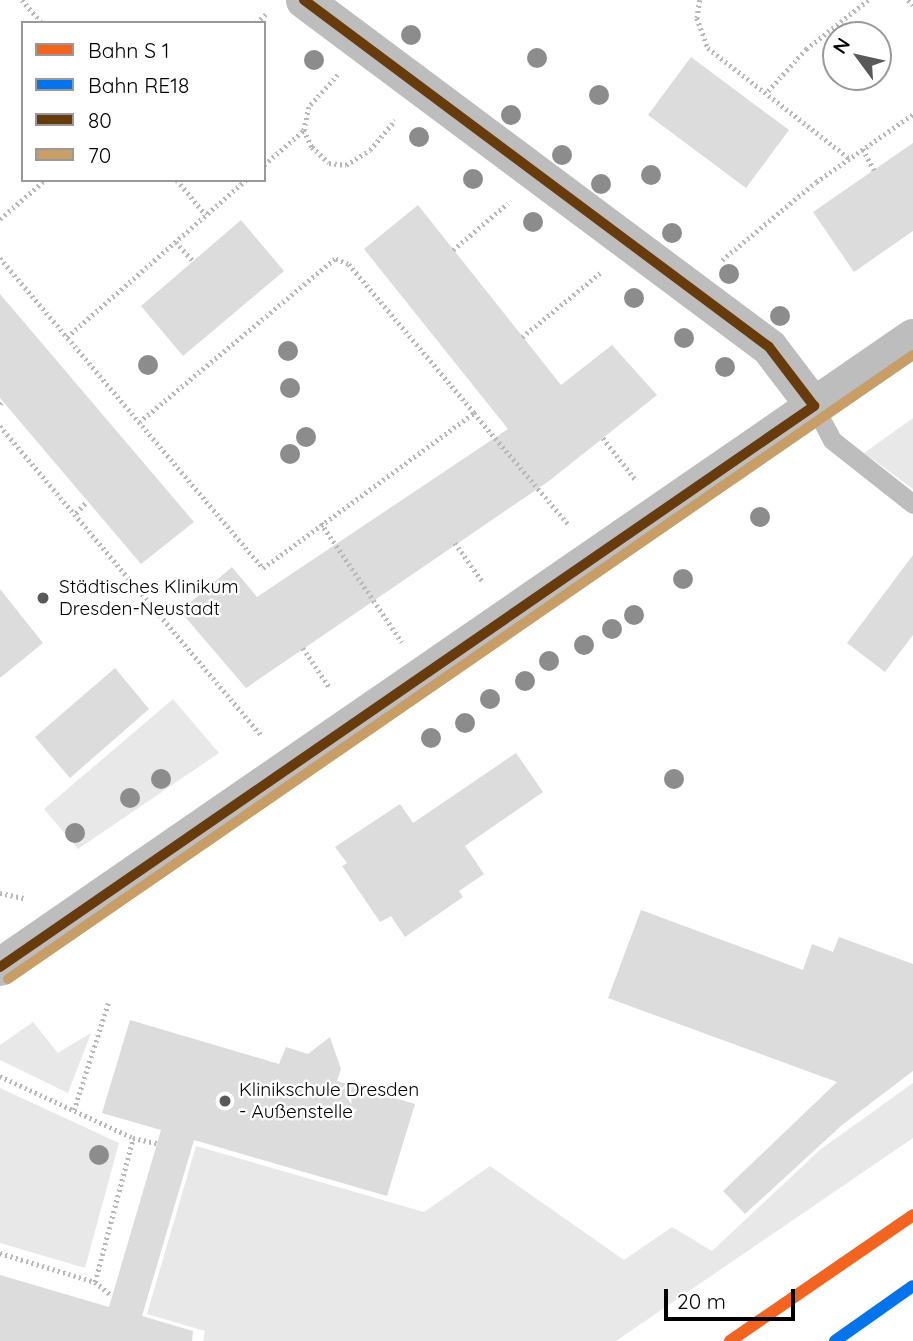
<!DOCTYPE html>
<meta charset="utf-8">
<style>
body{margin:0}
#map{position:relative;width:913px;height:1341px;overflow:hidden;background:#fff;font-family:Quicksand,sans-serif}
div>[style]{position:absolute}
.green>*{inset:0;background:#e8e8e8}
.building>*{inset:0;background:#dcdcdc}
.path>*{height:4.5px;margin-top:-2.25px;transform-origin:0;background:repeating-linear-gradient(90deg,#b8b8b8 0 2px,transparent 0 5.5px)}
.service>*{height:19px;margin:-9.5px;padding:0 9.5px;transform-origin:9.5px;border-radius:9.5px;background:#bdbdbd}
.minor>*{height:37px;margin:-18.5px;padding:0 18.5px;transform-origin:18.5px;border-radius:18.5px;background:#bdbdbd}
.tertiary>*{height:38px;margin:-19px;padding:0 19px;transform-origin:19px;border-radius:19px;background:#bdbdbd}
.bus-1>*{height:10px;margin:-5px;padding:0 5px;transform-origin:5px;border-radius:5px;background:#683b0c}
.bus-2>*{height:10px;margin:-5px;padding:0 5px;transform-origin:5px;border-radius:5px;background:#c99d66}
.rail-1>*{height:12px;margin:-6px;padding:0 6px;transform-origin:6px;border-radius:6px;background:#f36421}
.rail-2>*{height:12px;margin:-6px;padding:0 6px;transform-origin:6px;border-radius:6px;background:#0474ec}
.trees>*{width:20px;height:20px;margin:-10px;border-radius:50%;background:#8c8c8c}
.dots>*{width:19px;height:19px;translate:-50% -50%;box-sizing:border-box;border:4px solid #fff;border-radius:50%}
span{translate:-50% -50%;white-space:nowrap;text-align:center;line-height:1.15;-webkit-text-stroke:5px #fff;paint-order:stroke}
.poi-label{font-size:19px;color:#000}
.left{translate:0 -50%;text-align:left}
.legend{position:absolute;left:21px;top:21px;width:245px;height:161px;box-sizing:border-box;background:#fff;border:2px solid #999;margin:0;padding:9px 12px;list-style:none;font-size:21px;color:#000}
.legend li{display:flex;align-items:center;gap:14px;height:35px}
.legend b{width:35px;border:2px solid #999}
.north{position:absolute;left:822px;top:21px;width:70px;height:70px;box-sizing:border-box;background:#fff;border:2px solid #999;border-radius:50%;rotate:303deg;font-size:19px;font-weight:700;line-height:28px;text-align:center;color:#000}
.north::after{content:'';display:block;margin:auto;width:24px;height:32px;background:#595959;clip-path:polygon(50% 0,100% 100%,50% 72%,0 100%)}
.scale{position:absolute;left:664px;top:1289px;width:131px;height:32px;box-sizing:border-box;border:4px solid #000;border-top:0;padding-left:9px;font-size:21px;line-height:24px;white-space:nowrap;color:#000;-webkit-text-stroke:5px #fff;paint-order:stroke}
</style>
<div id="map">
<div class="green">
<i style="clip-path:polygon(913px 418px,913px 489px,864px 453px)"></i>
<i style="clip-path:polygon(173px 699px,219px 753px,78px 849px,44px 809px)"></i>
<i style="clip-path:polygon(33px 1022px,58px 1053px,91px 1033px,68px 1093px,0 1060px,0 1045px)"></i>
<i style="clip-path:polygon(913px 1083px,913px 1138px,616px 1341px,203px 1341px,205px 1331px,147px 1314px,196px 1146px,424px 1212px,490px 1166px,624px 1260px,672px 1227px,712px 1251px,821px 1149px)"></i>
<i style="clip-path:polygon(0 1088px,119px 1143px,85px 1268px,0 1243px)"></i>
</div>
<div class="building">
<i style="clip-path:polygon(691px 57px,789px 130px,746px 188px,648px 115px)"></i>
<i style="clip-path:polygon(913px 143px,913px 231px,854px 272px,813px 212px)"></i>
<i style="clip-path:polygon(418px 205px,561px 385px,612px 345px,657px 395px,549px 481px,246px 688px,180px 611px,232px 567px,257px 597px,508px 429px,364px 249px)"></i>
<i style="clip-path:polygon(241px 220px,284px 271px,183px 356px,141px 306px)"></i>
<i style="clip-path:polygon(0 294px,194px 522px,141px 564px,0 398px)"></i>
<i style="clip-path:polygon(913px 555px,913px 635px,885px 672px,847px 643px)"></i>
<i style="clip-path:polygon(0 589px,43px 643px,0 678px)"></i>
<i style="clip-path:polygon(115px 668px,149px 709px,70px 778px,35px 737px)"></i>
<i style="clip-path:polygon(516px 753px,543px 792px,465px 846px,484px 874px,459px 891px,463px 897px,405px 937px,391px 916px,380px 922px,342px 866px,347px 863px,335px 847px,400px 804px,413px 823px)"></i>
<i style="clip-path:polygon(641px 910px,803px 970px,812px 944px,833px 952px,839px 937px,913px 964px,913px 1071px,842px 1125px,745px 1214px,723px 1191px,837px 1082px,608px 998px)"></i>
<i style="clip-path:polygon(130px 1020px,279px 1064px,286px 1047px,308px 1054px,330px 1037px,341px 1069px,337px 1081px,415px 1104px,387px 1196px,194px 1140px,142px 1316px,193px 1331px,192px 1341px,0 1341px,0 1275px,109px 1307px,161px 1130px,102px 1113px)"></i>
</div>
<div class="path">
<i style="left:22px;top:0;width:30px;rotate:49deg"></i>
<i style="left:700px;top:0;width:18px;rotate:99deg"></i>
<i style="left:697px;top:18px;width:32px;rotate:70deg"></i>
<i style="left:708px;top:48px;width:180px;rotate:38deg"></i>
<i style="left:908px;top:0;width:7px;rotate:45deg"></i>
<i style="left:256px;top:23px;width:13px;rotate:-42deg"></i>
<i style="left:338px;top:75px;width:43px;rotate:132.2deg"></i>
<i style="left:309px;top:107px;width:24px;rotate:102deg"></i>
<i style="left:304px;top:130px;width:19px;rotate:65deg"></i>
<i style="left:312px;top:147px;width:23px;rotate:43deg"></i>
<i style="left:329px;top:163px;width:17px;rotate:7deg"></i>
<i style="left:346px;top:165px;width:28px;rotate:-32deg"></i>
<i style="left:370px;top:150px;width:39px;rotate:-50deg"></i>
<i style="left:768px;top:91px;width:57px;rotate:-47.9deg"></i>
<i style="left:806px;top:49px;width:79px;rotate:-38.3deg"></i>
<i style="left:863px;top:149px;width:24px;rotate:62deg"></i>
<i style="left:264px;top:165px;width:53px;rotate:-41.2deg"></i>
<i style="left:177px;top:180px;width:45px;rotate:50.4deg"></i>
<i style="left:0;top:219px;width:60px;rotate:-40.9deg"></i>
<i style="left:176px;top:242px;width:25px;rotate:48deg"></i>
<i style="left:453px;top:250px;width:72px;rotate:-40.5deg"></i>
<i style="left:0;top:258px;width:407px;rotate:49.7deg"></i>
<i style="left:263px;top:568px;width:262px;rotate:-36.3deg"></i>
<i style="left:474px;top:413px;width:195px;rotate:-130.2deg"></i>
<i style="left:348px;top:264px;width:14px;rotate:-159deg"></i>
<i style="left:335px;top:259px;width:254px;rotate:140.1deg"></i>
<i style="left:722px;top:260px;width:122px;rotate:-39.7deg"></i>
<i style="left:816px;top:182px;width:118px;rotate:-35deg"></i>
<i style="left:67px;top:337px;width:238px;rotate:-41.3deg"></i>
<i style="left:522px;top:337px;width:101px;rotate:-39.4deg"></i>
<i style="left:0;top:404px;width:4px;rotate:-56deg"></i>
<i style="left:474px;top:413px;width:145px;rotate:49.7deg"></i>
<i style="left:0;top:426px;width:404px;rotate:49.8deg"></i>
<i style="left:603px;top:438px;width:52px;rotate:52deg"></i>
<i style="left:76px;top:513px;width:16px;rotate:-47deg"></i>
<i style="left:321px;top:523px;width:144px;rotate:55.8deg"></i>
<i style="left:455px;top:543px;width:48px;rotate:54.3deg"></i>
<i style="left:161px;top:614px;width:17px;rotate:-40deg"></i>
<i style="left:303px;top:648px;width:48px;rotate:56deg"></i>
<i style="left:0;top:893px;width:24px;rotate:12deg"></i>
<i style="left:0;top:1076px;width:147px;rotate:25deg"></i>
<i style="left:133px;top:1138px;width:25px;rotate:12deg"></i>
<i style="left:74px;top:1110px;width:115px;rotate:-72.3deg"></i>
<i style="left:0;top:1253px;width:99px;rotate:17deg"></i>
<i style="left:95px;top:1282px;width:22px;rotate:39deg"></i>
<i style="left:95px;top:1282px;width:149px;rotate:-75.2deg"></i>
</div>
<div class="service">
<i style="left:814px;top:406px;width:38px;rotate:62deg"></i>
<i style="left:832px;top:440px;width:103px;rotate:38.3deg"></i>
</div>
<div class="minor">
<i style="left:304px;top:0;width:580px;rotate:36.73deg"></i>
<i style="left:769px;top:347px;width:74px;rotate:52.7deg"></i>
</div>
<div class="tertiary">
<i style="left:0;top:967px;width:1109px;rotate:-34.56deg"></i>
</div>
<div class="bus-1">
<i style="left:304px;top:0;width:580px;rotate:36.73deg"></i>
<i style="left:769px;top:347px;width:74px;rotate:52.7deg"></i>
<i style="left:0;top:967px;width:989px;rotate:-34.57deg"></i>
</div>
<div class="bus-2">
<i style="left:8px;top:979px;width:1099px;rotate:-34.59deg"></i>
</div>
<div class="rail-1">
<i style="left:730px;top:1341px;width:222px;rotate:-34.5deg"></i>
</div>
<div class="rail-2">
<i style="left:835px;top:1341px;width:95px;rotate:-35.2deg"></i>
</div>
<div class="trees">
<i style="left:411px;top:35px"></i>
<i style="left:537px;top:58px"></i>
<i style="left:314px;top:60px"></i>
<i style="left:599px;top:95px"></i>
<i style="left:511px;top:115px"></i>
<i style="left:419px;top:137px"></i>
<i style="left:562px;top:155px"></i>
<i style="left:651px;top:175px"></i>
<i style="left:473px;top:179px"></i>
<i style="left:601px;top:184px"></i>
<i style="left:533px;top:222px"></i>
<i style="left:672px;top:233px"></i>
<i style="left:729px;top:274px"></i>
<i style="left:634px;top:298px"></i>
<i style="left:780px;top:316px"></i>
<i style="left:684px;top:338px"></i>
<i style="left:288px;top:351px"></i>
<i style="left:148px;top:365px"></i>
<i style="left:725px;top:367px"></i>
<i style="left:290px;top:388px"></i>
<i style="left:306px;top:437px"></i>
<i style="left:290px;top:454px"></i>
<i style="left:760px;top:517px"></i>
<i style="left:683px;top:579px"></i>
<i style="left:634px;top:615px"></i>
<i style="left:612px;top:629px"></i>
<i style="left:584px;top:645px"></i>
<i style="left:549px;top:661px"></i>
<i style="left:525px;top:681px"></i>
<i style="left:490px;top:699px"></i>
<i style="left:465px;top:723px"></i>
<i style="left:431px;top:738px"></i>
<i style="left:161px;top:779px"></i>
<i style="left:674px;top:779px"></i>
<i style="left:130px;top:798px"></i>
<i style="left:75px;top:833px"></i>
<i style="left:99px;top:1155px"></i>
</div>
<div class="dots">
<i style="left:43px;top:598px;background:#595959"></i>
<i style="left:225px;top:1101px;background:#595959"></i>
</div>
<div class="poi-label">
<span class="left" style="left:59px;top:598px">Städtisches Klinikum<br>Dresden-Neustadt</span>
<span class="left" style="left:239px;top:1101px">Klinikschule Dresden<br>- Außenstelle</span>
</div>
<ul class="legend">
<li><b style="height:9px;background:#f36421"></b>Bahn S 1</li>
<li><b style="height:9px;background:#0474ec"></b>Bahn RE18</li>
<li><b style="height:9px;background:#683b0c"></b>80</li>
<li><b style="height:9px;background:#c99d66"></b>70</li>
</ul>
<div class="north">N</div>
<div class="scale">20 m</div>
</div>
